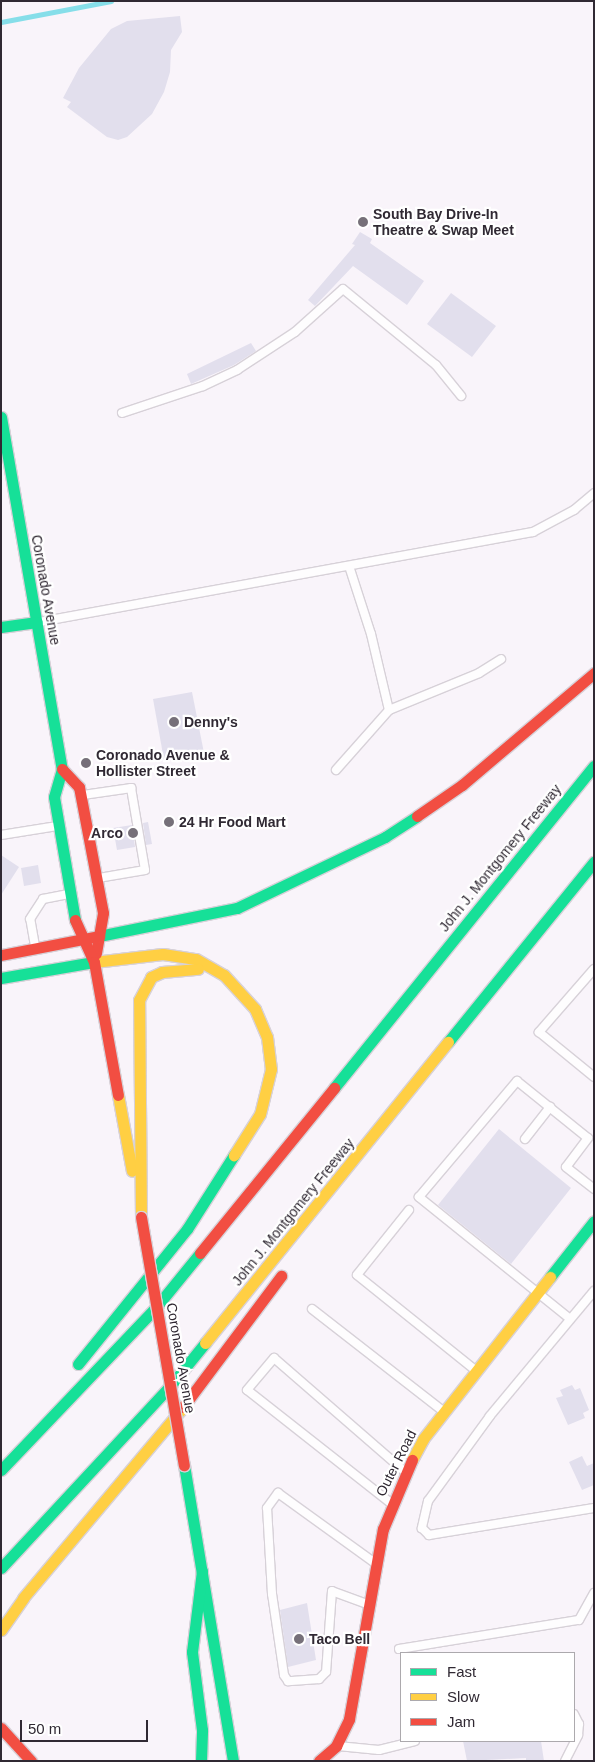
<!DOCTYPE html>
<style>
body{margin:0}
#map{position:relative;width:595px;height:1762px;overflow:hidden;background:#f9f4fa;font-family:Arial,sans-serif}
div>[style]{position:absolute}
.stream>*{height:5px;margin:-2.5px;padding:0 2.5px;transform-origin:2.5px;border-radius:2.5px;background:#86dee9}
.building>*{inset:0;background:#e2dfed}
.roads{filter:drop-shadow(1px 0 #d7d1d8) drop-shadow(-1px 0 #d7d1d8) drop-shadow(0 1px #d7d1d8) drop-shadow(0 -1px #d7d1d8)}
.lane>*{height:8px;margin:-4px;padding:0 4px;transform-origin:4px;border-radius:4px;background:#fefdfe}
.fast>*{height:11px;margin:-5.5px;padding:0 5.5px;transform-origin:5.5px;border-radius:5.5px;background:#16e098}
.slow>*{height:11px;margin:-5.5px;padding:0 5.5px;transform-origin:5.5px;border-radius:5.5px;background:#ffcf43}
.jam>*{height:11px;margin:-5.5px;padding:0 5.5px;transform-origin:5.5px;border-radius:5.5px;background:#f24e42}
.bridges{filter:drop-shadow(1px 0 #d7d1d8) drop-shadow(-1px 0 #d7d1d8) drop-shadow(0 1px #d7d1d8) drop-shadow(0 -1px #d7d1d8)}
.jam-bridge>*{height:11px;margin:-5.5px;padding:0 5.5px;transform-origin:5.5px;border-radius:5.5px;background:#f24e42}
.dots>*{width:14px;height:14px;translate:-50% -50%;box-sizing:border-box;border:2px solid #fff;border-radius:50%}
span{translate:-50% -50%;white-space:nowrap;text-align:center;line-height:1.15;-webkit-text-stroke:4.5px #fff;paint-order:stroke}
.poi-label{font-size:14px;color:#302933;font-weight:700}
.left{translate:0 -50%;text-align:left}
.right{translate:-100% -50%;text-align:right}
.street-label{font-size:14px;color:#302933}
.frame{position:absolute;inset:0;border:2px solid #302933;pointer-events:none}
.legend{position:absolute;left:400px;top:1652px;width:175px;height:90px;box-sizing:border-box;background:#fff;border:1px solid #aca9ad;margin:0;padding:6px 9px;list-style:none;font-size:15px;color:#302933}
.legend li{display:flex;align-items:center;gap:10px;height:25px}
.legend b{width:25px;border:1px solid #aca9ad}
.scale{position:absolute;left:20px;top:1720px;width:128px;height:22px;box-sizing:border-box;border:2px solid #302933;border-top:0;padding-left:6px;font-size:15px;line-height:18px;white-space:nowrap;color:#302933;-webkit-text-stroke:4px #fff;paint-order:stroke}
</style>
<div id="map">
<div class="stream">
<i style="left:1px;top:22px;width:112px;rotate:-10.8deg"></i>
</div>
<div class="building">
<i style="clip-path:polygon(180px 16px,182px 32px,171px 50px,170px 72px,164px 92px,152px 114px,127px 137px,118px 140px,107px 137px,67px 107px,71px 102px,63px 98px,79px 68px,111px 29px,127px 21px)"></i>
<i style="clip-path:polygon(360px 232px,372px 239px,370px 243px,424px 281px,407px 305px,353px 266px,315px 306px,308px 300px,355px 245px,352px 244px)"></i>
<i style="clip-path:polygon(451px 293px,496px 326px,472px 357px,427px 324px)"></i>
<i style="clip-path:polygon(251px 343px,256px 351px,234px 365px,191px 384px,187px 374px)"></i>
<i style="clip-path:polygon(192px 692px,204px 753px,164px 760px,153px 699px)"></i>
<i style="clip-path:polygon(148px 822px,152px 844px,146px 845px,143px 823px)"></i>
<i style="clip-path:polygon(132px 825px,135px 847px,117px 850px,113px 828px)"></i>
<i style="clip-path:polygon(1px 855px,19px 867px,1px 895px)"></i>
<i style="clip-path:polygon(38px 865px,41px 883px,24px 886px,21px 868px)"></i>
<i style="clip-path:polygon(499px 1129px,571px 1188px,511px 1264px,438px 1205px)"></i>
<i style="clip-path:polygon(572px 1385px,575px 1390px,580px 1388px,589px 1410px,583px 1413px,585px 1418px,568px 1425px,556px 1398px,563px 1396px,560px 1390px)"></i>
<i style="clip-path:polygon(582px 1456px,587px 1466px,594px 1463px,594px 1485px,582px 1490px,569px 1462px)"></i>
<i style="clip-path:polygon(307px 1603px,316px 1660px,288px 1667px,280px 1610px)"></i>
<i style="clip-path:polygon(463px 1741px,541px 1741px,544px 1761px,526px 1761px,526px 1758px,467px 1761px)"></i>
</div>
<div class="roads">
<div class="lane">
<i style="left:122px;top:413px;width:85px;rotate:-18.4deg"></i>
<i style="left:203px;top:386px;width:38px;rotate:-25deg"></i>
<i style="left:237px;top:370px;width:69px;rotate:-33.2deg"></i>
<i style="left:295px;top:332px;width:64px;rotate:-41.9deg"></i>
<i style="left:343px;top:289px;width:120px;rotate:39.3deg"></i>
<i style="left:436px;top:365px;width:40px;rotate:51deg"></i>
<i style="left:349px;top:566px;width:71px;rotate:72.1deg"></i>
<i style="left:371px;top:634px;width:78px;rotate:76.7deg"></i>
<i style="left:389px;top:710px;width:97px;rotate:-22.3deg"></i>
<i style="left:479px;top:673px;width:26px;rotate:-32deg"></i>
<i style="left:39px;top:622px;width:502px;rotate:-10.33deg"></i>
<i style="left:533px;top:532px;width:47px;rotate:-28.2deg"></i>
<i style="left:574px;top:510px;width:26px;rotate:-40deg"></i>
<i style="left:336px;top:770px;width:80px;rotate:-48.5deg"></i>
<i style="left:83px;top:795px;width:49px;rotate:-8.3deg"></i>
<i style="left:131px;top:788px;width:83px;rotate:80.3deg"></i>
<i style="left:145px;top:870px;width:48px;rotate:170.3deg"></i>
<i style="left:1px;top:835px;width:57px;rotate:-9.1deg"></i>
<i style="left:35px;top:946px;width:27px;rotate:-100deg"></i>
<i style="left:30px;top:919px;width:24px;rotate:-57deg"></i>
<i style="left:43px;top:899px;width:26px;rotate:-11deg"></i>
<i style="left:594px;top:969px;width:84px;rotate:131.1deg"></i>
<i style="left:539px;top:1032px;width:71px;rotate:39.3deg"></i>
<i style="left:525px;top:1139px;width:41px;rotate:-52deg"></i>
<i style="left:409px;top:1210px;width:83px;rotate:128.7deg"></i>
<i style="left:357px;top:1275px;width:151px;rotate:38.8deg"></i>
<i style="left:594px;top:1291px;width:163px;rotate:129.8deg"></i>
<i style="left:490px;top:1416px;width:105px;rotate:126.1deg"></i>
<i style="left:428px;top:1501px;width:28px;rotate:103deg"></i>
<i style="left:422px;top:1528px;width:10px;rotate:45deg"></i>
<i style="left:429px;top:1535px;width:167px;rotate:-9.3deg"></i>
<i style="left:312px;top:1309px;width:166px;rotate:37.9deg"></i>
<i style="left:569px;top:1318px;width:193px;rotate:-141.1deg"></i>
<i style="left:419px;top:1197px;width:152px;rotate:-49.8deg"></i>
<i style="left:517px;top:1081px;width:91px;rotate:38.8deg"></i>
<i style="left:588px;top:1138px;width:36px;rotate:127deg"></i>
<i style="left:566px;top:1167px;width:36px;rotate:38deg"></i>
<i style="left:392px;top:1504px;width:184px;rotate:-141.8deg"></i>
<i style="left:247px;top:1390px;width:42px;rotate:-49.8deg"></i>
<i style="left:274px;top:1358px;width:172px;rotate:41deg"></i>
<i style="left:367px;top:1604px;width:37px;rotate:-160deg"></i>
<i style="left:332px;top:1591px;width:81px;rotate:94.2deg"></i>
<i style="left:326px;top:1672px;width:10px;rotate:135deg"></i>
<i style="left:319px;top:1679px;width:31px;rotate:176deg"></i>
<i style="left:288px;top:1681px;width:7px;rotate:-124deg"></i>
<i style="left:284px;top:1675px;width:82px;rotate:-98.4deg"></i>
<i style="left:272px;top:1594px;width:86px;rotate:-93.3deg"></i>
<i style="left:267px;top:1508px;width:19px;rotate:-54deg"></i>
<i style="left:278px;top:1493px;width:120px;rotate:35.8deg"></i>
<i style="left:399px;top:1649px;width:182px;rotate:-9.2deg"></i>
<i style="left:579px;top:1620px;width:31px;rotate:-61deg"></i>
<i style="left:338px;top:1746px;width:41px;rotate:5.6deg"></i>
<i style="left:379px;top:1750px;width:37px;rotate:-14deg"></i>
<i style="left:565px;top:1761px;width:29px;rotate:-63deg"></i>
<i style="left:578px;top:1735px;width:11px;rotate:-85deg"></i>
<i style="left:579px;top:1724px;width:11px;rotate:-117deg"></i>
</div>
<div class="fast">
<i style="left:1px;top:417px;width:357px;rotate:80.2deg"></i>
<i style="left:62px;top:769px;width:29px;rotate:106deg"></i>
<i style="left:54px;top:797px;width:125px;rotate:80.3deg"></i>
<i style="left:1px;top:627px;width:36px;rotate:-8deg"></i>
<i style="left:99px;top:936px;width:141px;rotate:-11.5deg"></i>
<i style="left:237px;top:908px;width:164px;rotate:-25.6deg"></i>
<i style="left:385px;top:837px;width:38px;rotate:-33deg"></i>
<i style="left:1px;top:978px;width:94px;rotate:-9.8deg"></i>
<i style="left:448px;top:1042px;width:232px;rotate:-51deg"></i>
<i style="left:334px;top:1088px;width:414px;rotate:-51.1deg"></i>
<i style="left:550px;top:1277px;width:71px;rotate:-51.8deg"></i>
<i style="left:78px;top:1364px;width:174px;rotate:-51.1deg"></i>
<i style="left:187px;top:1229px;width:88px;rotate:-57.6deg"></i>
<i style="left:184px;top:1465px;width:300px;rotate:80.6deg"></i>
<i style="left:1px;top:1470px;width:226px;rotate:-46.4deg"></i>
<i style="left:157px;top:1306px;width:68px;rotate:-50.9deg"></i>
<i style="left:1px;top:1568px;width:250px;rotate:-47.1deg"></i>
<i style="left:171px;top:1385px;width:54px;rotate:-51deg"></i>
<i style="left:201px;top:1761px;width:31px;rotate:-88deg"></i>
<i style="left:202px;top:1730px;width:79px;rotate:-97.3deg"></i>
<i style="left:192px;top:1652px;width:82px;rotate:-83deg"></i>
</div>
<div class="slow">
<i style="left:94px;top:962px;width:69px;rotate:-6.6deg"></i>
<i style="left:163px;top:954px;width:33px;rotate:9deg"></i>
<i style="left:196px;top:959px;width:32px;rotate:30deg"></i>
<i style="left:224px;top:975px;width:46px;rotate:47.6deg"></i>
<i style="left:255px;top:1009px;width:30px;rotate:67deg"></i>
<i style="left:267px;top:1037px;width:32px;rotate:83deg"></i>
<i style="left:271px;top:1069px;width:46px;rotate:103.7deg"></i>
<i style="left:260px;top:1114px;width:49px;rotate:122.4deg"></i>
<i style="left:118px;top:1095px;width:77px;rotate:79.6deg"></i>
<i style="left:141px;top:1217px;width:217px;rotate:-90.5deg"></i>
<i style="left:139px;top:1000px;width:26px;rotate:-62deg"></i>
<i style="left:151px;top:977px;width:12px;rotate:-24deg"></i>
<i style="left:162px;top:972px;width:36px;rotate:-5deg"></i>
<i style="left:205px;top:1343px;width:387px;rotate:-51.1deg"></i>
<i style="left:412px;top:1460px;width:24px;rotate:-62deg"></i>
<i style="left:423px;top:1439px;width:206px;rotate:-51.9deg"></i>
<i style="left:1px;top:1630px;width:39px;rotate:-55deg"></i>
<i style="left:23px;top:1598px;width:249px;rotate:-50deg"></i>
</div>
<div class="jam">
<i style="left:62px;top:769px;width:25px;rotate:47deg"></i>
<i style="left:79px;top:787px;width:128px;rotate:79.2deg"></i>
<i style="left:103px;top:913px;width:41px;rotate:99.9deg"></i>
<i style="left:417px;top:816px;width:55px;rotate:-34.6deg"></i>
<i style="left:462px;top:785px;width:173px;rotate:-40.3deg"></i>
<i style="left:75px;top:920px;width:46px;rotate:65.7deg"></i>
<i style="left:94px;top:962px;width:135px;rotate:79.8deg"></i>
<i style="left:1px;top:955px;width:100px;rotate:-11deg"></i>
<i style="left:200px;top:1253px;width:213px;rotate:-50.9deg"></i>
<i style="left:183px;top:1407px;width:164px;rotate:-53.2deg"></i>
<i style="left:1px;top:1728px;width:45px;rotate:47.7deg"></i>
<i style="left:319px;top:1761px;width:23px;rotate:-41deg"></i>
<i style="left:336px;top:1746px;width:30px;rotate:-64deg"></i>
<i style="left:349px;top:1719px;width:193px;rotate:-79.9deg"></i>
<i style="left:383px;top:1529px;width:75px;rotate:-67.2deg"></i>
</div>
</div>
<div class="bridges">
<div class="jam-bridge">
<i style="left:141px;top:1217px;width:252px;rotate:80.2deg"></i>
</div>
</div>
<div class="dots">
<i style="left:363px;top:222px;background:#767079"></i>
<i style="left:174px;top:722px;background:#767079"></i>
<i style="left:86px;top:763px;background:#767079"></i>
<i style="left:169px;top:822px;background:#767079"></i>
<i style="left:133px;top:833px;background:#767079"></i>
<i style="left:299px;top:1639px;background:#767079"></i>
</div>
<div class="poi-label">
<span class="left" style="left:373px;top:222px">South Bay Drive-In<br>Theatre &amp; Swap Meet</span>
<span class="left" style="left:184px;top:722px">Denny's</span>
<span class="left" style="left:96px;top:763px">Coronado Avenue &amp;<br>Hollister Street</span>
<span class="left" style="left:179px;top:822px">24 Hr Food Mart</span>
<span class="right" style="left:123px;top:833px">Arco</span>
<span class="left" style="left:309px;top:1639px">Taco Bell</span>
</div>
<div class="street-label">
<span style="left:46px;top:590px;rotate:80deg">Coronado Avenue</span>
<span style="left:500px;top:858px;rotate:-51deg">John J. Montgomery Freeway</span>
<span style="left:293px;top:1212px;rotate:-51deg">John J. Montgomery Freeway</span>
<span style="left:181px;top:1358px;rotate:80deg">Coronado Avenue</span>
<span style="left:396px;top:1463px;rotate:-63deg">Outer Road</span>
</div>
<div class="frame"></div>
<ul class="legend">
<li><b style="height:6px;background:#16e098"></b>Fast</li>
<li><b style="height:6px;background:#ffcf43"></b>Slow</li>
<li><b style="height:6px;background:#f24e42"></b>Jam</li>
</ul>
<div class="scale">50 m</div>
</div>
